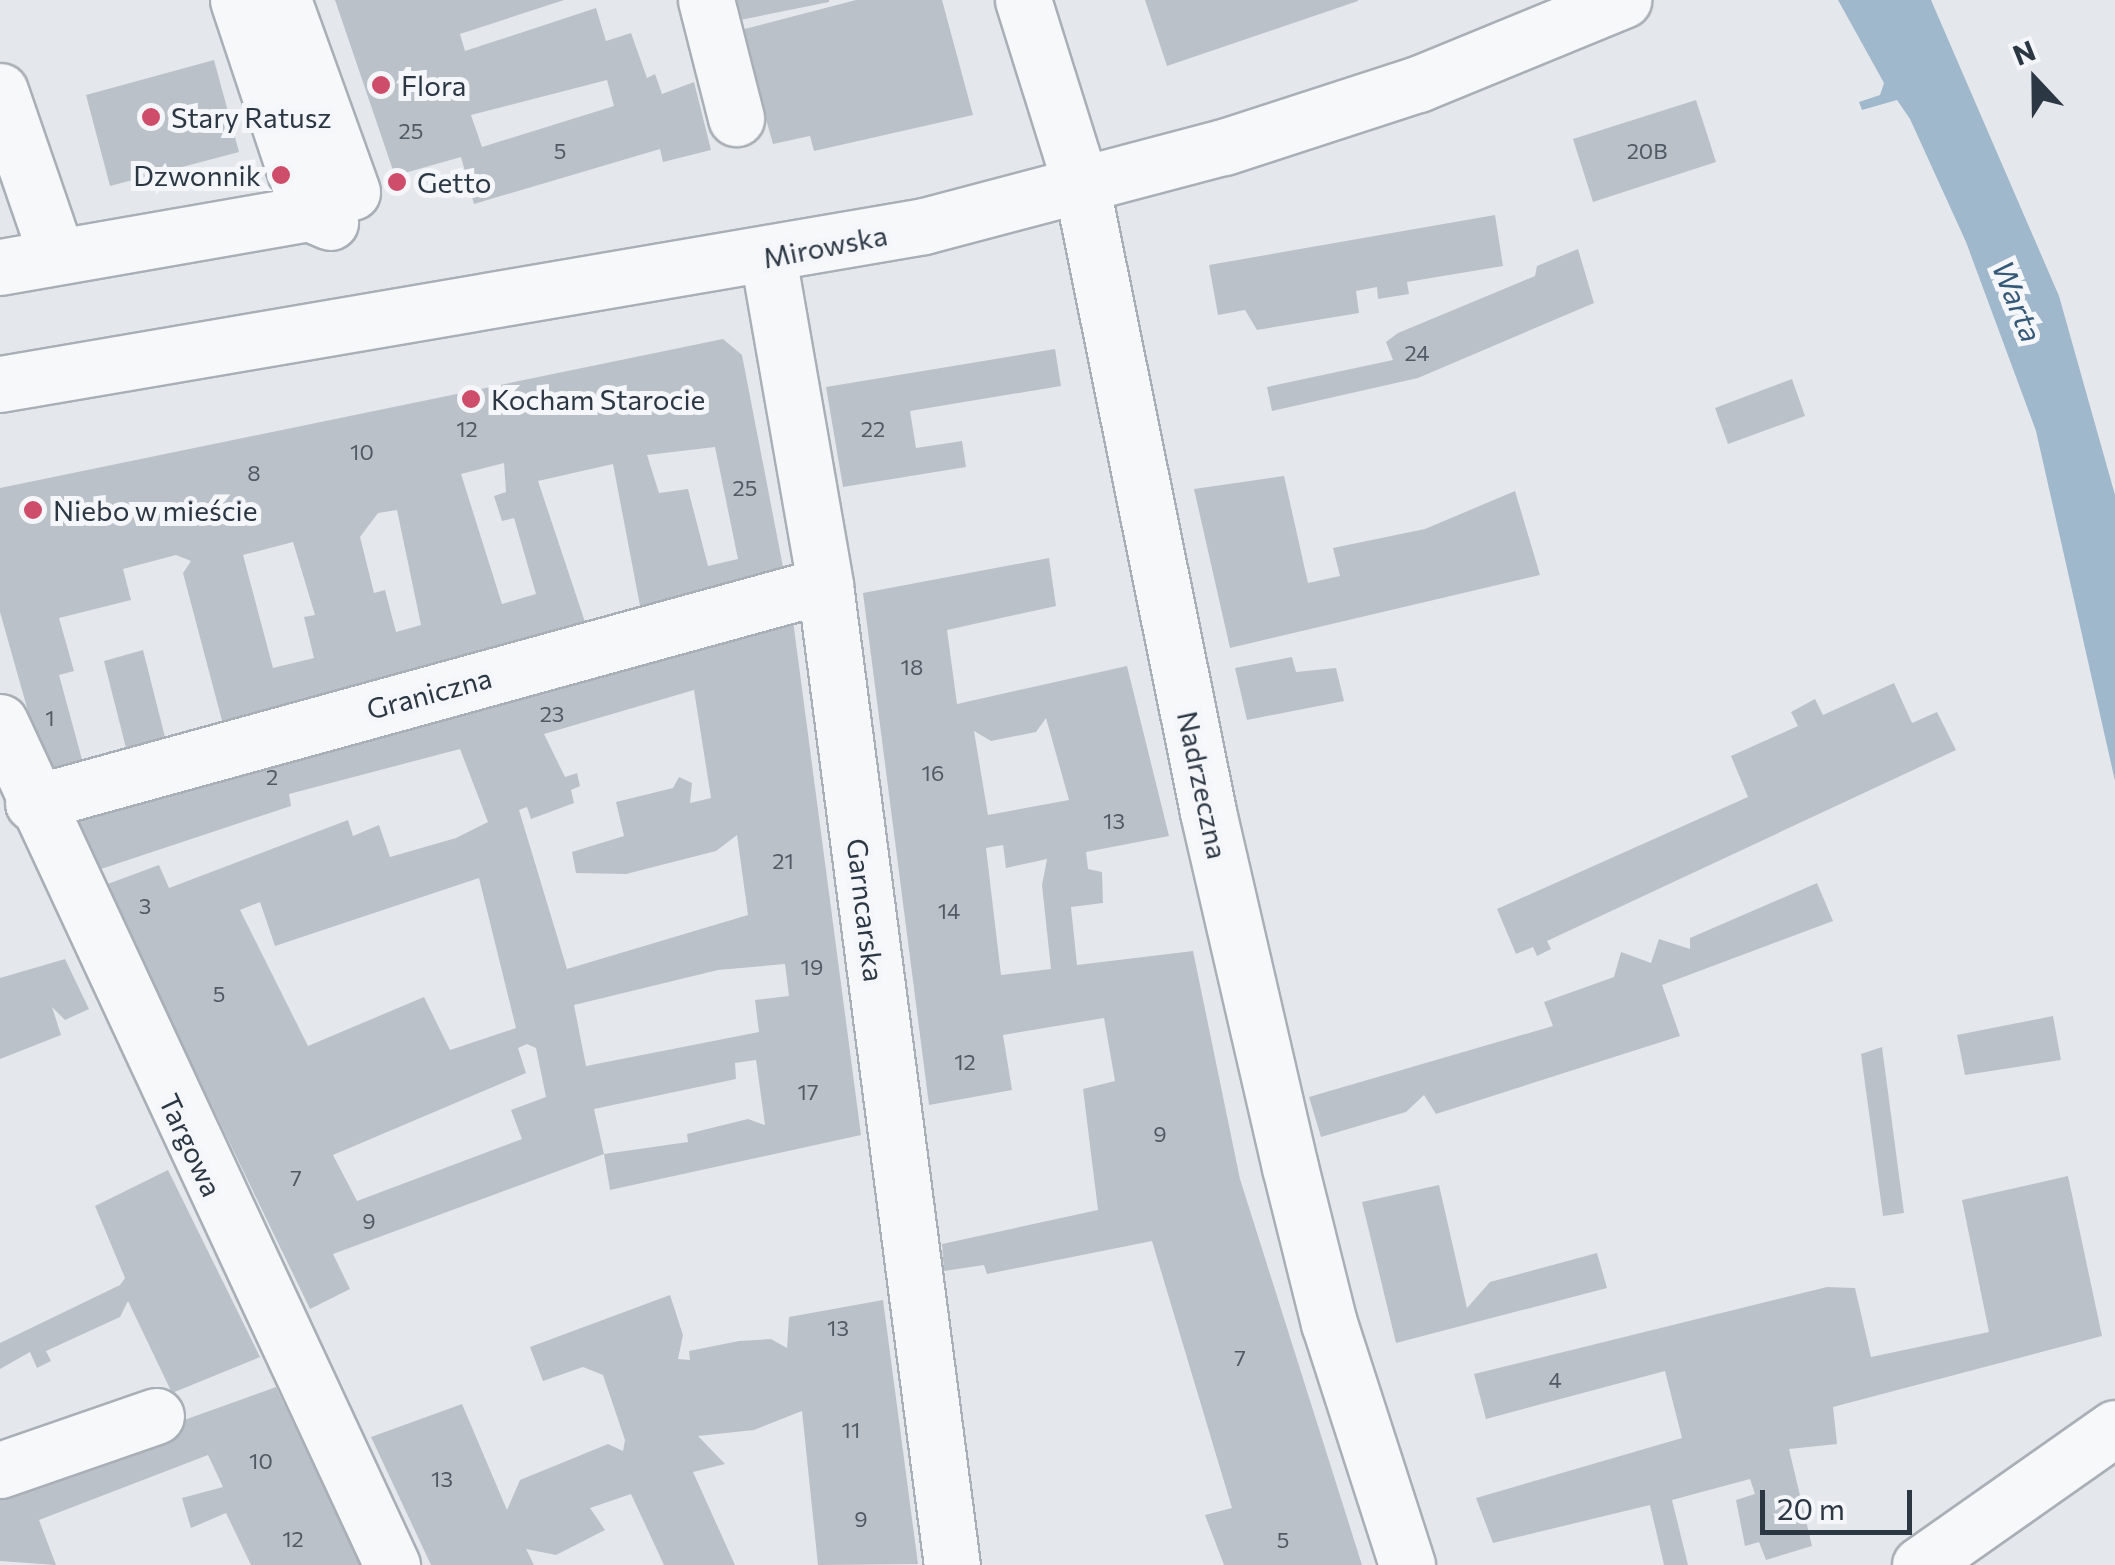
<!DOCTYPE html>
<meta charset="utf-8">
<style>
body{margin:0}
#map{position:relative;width:2115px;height:1565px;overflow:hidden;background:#e4e8ec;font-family:Commissioner,sans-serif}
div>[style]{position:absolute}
.water>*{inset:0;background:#a0b8cb}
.building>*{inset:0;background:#bbc1c9}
.roads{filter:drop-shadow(2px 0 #a9afb6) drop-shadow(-2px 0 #a9afb6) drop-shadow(0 2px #a9afb6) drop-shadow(0 -2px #a9afb6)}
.minor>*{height:55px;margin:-27.5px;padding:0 27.5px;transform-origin:27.5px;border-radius:27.5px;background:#f7f8fa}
.dots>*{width:28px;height:28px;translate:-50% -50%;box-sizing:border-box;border:5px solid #f4f6f9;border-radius:50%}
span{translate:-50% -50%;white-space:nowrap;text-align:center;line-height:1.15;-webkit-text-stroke:10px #f4f6f9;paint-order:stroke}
.number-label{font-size:22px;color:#505a65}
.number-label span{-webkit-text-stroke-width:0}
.poi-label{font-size:28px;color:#2c3744}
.left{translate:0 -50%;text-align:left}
.right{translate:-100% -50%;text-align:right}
.street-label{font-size:28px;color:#2c3744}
.water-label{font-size:30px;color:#365978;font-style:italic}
.north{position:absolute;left:1985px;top:30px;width:100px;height:100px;-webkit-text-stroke:8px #f4f6f9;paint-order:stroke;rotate:338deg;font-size:28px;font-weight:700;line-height:40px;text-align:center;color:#2c3744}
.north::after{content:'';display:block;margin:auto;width:35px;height:45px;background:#2c3744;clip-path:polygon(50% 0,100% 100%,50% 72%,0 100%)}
.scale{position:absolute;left:1760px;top:1490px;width:152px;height:45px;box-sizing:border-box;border:5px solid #2c3744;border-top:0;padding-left:12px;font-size:30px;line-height:35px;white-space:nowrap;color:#2c3744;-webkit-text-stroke:8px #f4f6f9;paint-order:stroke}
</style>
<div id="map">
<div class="water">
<i style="clip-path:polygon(1838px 0,1931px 0,2059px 296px,2115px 495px,2115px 781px,2036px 431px,1966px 242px,1910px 119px,1897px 100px,1862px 110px,1859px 102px,1880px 95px,1884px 83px)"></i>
</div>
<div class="building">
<i style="clip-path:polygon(evenodd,335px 0,564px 0,460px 34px,465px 51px,596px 8px,606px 41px,631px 33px,647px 78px,655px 74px,662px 94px,694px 82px,711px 150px,663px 162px,660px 149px,474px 204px,461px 157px,401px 174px,399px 188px,335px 0,607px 80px,614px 106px,482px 147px,471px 115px,607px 80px)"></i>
<i style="clip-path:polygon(733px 0,829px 0,829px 2px,740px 20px)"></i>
<i style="clip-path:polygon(856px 0,942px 0,973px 115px,814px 151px,810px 136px,773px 144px,741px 30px)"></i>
<i style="clip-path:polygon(1145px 0,1358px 0,1358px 1px,1167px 66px)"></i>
<i style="clip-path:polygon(214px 60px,239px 152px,110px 186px,86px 95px)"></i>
<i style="clip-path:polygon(1696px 100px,1716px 162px,1593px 202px,1573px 139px)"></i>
<i style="clip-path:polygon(1495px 215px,1503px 266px,1407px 282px,1409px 294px,1378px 299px,1377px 287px,1356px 291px,1359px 313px,1257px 330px,1245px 310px,1218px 315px,1209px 265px)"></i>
<i style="clip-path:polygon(1578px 249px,1594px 303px,1418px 378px,1272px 411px,1267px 387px,1393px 360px,1386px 342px,1398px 333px,1535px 276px,1537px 266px)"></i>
<i style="clip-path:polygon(evenodd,723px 339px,742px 355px,784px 572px,641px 611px,613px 464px,538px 481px,587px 628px,225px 732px,183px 573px,191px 561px,176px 555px,123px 569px,131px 600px,59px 618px,74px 671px,59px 675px,86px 774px,65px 780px,42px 761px,0 612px,0 488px,723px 339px,715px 447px,738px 559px,708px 566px,688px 489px,659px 493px,647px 455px,715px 447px,723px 339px,504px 463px,506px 492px,494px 496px,502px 521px,514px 518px,536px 594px,502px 604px,461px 474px,504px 463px,723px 339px,397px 510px,421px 625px,396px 632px,385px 590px,374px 593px,360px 537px,378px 513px,397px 510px,723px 339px,293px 542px,315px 615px,304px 617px,314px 658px,273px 668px,243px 555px,293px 542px)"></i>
<i style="clip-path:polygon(1055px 349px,1061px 386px,910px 411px,916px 448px,962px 441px,966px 467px,843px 487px,826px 387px)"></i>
<i style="clip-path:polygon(1792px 379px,1805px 416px,1728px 444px,1715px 408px)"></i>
<i style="clip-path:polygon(1284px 476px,1308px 583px,1340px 576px,1333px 548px,1425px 529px,1515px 491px,1540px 575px,1230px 648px,1194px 489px)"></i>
<i style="clip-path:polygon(evenodd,1049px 558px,1056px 606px,947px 630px,957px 704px,1127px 666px,1169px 836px,1086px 852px,1088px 869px,1102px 872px,1103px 903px,1071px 907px,1077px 965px,1193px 951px,1240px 1179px,1362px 1565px,1224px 1565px,1205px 1515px,1232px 1508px,1152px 1241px,987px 1274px,984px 1265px,944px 1271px,942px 1244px,1098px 1210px,1083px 1089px,1115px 1081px,1104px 1018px,1003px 1035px,1012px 1090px,929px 1105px,863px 593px,1049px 558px,1046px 718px,1069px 800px,988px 815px,974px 731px,991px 741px,1036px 732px,1046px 718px,1049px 558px,1003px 845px,1006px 868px,1047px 859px,1042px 885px,1051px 969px,1001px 975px,986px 848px,1003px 845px)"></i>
<i style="clip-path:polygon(evenodd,792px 613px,861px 1135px,610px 1190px,604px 1154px,333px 1254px,350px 1289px,310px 1309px,105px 885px,159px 865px,169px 888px,348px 820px,353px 836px,379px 825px,390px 857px,456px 838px,488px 822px,460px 749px,289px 794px,291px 806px,98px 870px,74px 813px,792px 613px,694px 690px,711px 798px,690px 803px,692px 783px,679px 777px,673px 788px,616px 802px,624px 836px,572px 852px,576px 873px,626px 874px,716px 851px,737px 835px,748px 915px,567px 969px,519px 810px,527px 807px,531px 819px,574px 803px,571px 790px,580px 786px,577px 773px,565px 777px,544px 734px,694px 690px,792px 613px,479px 878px,516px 1028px,450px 1050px,424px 997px,308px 1046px,240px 910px,260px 902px,275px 946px,479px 878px,792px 613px,785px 964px,789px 996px,755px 1000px,759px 1032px,586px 1066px,574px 1005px,718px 970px,785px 964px,792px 613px,527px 1044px,536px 1048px,546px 1097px,511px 1110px,522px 1139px,357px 1201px,333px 1155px,526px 1073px,518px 1048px,527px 1044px,792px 613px,756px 1060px,765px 1125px,748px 1119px,687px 1134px,688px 1142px,604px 1154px,594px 1109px,736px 1079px,735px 1063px,756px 1060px)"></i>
<i style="clip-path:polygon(143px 650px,168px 749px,129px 760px,104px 661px)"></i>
<i style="clip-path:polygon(1292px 657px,1296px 672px,1336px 668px,1344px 701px,1247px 720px,1235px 668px)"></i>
<i style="clip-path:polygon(1894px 683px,1912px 723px,1937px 712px,1956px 750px,1547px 941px,1551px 949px,1537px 956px,1533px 947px,1516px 954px,1497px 909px,1748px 797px,1731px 756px,1798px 726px,1791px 712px,1815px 699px,1823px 715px)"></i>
<i style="clip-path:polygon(1817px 883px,1833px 921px,1662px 985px,1680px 1036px,1436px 1114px,1424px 1095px,1406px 1112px,1321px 1137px,1309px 1097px,1553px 1026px,1544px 1002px,1614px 977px,1621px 952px,1651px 963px,1659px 939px,1690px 949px,1690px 938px)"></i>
<i style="clip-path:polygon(65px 959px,89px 1009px,65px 1020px,52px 1007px,61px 1035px,0 1059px,0 978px)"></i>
<i style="clip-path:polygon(2053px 1016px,2061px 1060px,1965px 1075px,1957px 1035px)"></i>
<i style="clip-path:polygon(1882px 1047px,1904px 1213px,1883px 1216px,1861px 1054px)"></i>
<i style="clip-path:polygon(168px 1170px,260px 1357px,172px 1393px,128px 1301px,120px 1317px,46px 1351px,51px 1361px,37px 1368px,30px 1352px,0 1369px,0 1343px,120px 1285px,125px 1278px,95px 1206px)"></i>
<i style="clip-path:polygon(2068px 1176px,2102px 1336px,1833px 1407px,1837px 1444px,1789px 1449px,1812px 1546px,1766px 1560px,1759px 1542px,1745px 1546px,1736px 1500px,1755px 1494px,1750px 1479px,1672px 1500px,1688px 1565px,1664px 1565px,1650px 1505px,1493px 1543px,1476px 1498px,1682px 1438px,1665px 1371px,1486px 1419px,1474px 1374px,1827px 1287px,1855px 1288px,1871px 1357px,1989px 1332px,1962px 1200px)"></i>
<i style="clip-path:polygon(1439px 1185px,1467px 1308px,1490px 1282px,1597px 1253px,1607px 1288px,1396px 1343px,1362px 1202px)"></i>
<i style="clip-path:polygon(670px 1295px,683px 1335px,678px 1359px,690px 1360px,689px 1351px,739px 1341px,771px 1339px,787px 1348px,789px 1317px,883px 1300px,918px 1564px,818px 1565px,802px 1411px,754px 1430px,698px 1436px,725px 1464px,693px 1472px,735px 1565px,664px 1565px,631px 1494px,590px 1508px,605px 1530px,556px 1555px,526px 1549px,534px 1565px,431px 1565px,371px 1437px,462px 1404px,507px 1510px,520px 1480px,608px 1444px,623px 1451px,625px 1440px,603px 1375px,583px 1367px,543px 1381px,530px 1347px)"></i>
<i style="clip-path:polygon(276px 1387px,361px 1565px,251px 1565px,226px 1513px,191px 1528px,182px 1498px,223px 1487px,208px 1455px,39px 1520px,56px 1565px,0 1561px,0 1486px)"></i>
</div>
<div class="roads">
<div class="minor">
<i style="left:238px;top:0;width:225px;rotate:71.6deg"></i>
<i style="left:283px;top:0;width:204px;rotate:70.2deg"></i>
<i style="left:706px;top:0;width:122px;rotate:75.7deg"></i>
<i style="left:1023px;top:0;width:197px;rotate:72.6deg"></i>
<i style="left:1082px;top:188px;width:637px;rotate:78.58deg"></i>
<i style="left:1208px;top:812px;width:364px;rotate:77deg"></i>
<i style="left:1290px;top:1167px;width:161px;rotate:76deg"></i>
<i style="left:1329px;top:1323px;width:254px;rotate:72.1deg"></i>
<i style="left:0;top:91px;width:172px;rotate:71deg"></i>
<i style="left:768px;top:257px;width:333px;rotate:80.1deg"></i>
<i style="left:825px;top:585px;width:988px;rotate:82.62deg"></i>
<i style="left:0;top:267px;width:314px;rotate:-9.9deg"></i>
<i style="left:309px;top:213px;width:23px;rotate:23deg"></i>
<i style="left:0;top:384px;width:937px;rotate:-9.7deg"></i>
<i style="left:924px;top:226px;width:310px;rotate:-14.8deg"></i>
<i style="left:1224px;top:147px;width:204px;rotate:-18deg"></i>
<i style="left:1418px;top:84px;width:222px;rotate:-22.3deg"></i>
<i style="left:0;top:722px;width:930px;rotate:65.06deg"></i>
<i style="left:33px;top:803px;width:821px;rotate:-15.39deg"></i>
<i style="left:0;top:1470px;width:165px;rotate:-19.1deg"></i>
<i style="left:1920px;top:1565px;width:238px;rotate:-35.1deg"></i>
</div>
</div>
<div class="dots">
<i style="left:381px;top:85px;background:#cd4d6b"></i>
<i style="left:151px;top:117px;background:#cd4d6b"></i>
<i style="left:281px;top:175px;background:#cd4d6b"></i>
<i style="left:397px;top:182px;background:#cd4d6b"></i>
<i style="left:471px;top:399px;background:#cd4d6b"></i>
<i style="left:33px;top:510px;background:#cd4d6b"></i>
</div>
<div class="number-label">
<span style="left:411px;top:131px">25</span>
<span style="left:560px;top:151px">5</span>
<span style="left:1647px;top:151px">20B</span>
<span style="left:1417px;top:353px">24</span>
<span style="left:467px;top:429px">12</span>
<span style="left:873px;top:429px">22</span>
<span style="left:362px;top:452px">10</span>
<span style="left:254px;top:473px">8</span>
<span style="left:745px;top:488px">25</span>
<span style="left:912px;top:667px">18</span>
<span style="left:552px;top:714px">23</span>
<span style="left:50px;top:718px">1</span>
<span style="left:933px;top:773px">16</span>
<span style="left:272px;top:777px">2</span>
<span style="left:1114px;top:821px">13</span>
<span style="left:783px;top:861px">21</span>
<span style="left:145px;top:906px">3</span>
<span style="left:949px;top:911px">14</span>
<span style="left:812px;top:967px">19</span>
<span style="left:219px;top:994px">5</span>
<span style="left:965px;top:1062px">12</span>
<span style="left:808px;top:1092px">17</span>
<span style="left:1160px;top:1134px">9</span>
<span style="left:296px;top:1178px">7</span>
<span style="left:369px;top:1221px">9</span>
<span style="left:838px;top:1328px">13</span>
<span style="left:1240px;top:1358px">7</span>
<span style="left:1555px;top:1380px">4</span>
<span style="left:851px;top:1430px">11</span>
<span style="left:261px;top:1461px">10</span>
<span style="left:442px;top:1479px">13</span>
<span style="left:861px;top:1519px">9</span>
<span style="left:293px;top:1539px">12</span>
<span style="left:1283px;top:1540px">5</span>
</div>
<div class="poi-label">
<span class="left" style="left:401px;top:85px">Flora</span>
<span class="left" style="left:171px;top:117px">Stary Ratusz</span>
<span class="right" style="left:261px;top:175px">Dzwonnik</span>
<span class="left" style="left:417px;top:182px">Getto</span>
<span class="left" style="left:491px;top:399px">Kocham Starocie</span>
<span class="left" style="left:53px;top:510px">Niebo w mieście</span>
</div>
<div class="street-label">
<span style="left:825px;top:246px;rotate:-11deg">Mirowska</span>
<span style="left:429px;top:693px;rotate:-15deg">Graniczna</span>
<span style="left:1203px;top:785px;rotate:78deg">Nadrzeczna</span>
<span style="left:866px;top:910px;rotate:83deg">Garncarska</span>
<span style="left:191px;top:1145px;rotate:65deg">Targowa</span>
</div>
<div class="water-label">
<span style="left:2018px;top:301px;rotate:68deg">Warta</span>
</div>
<div class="north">N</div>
<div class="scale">20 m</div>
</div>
